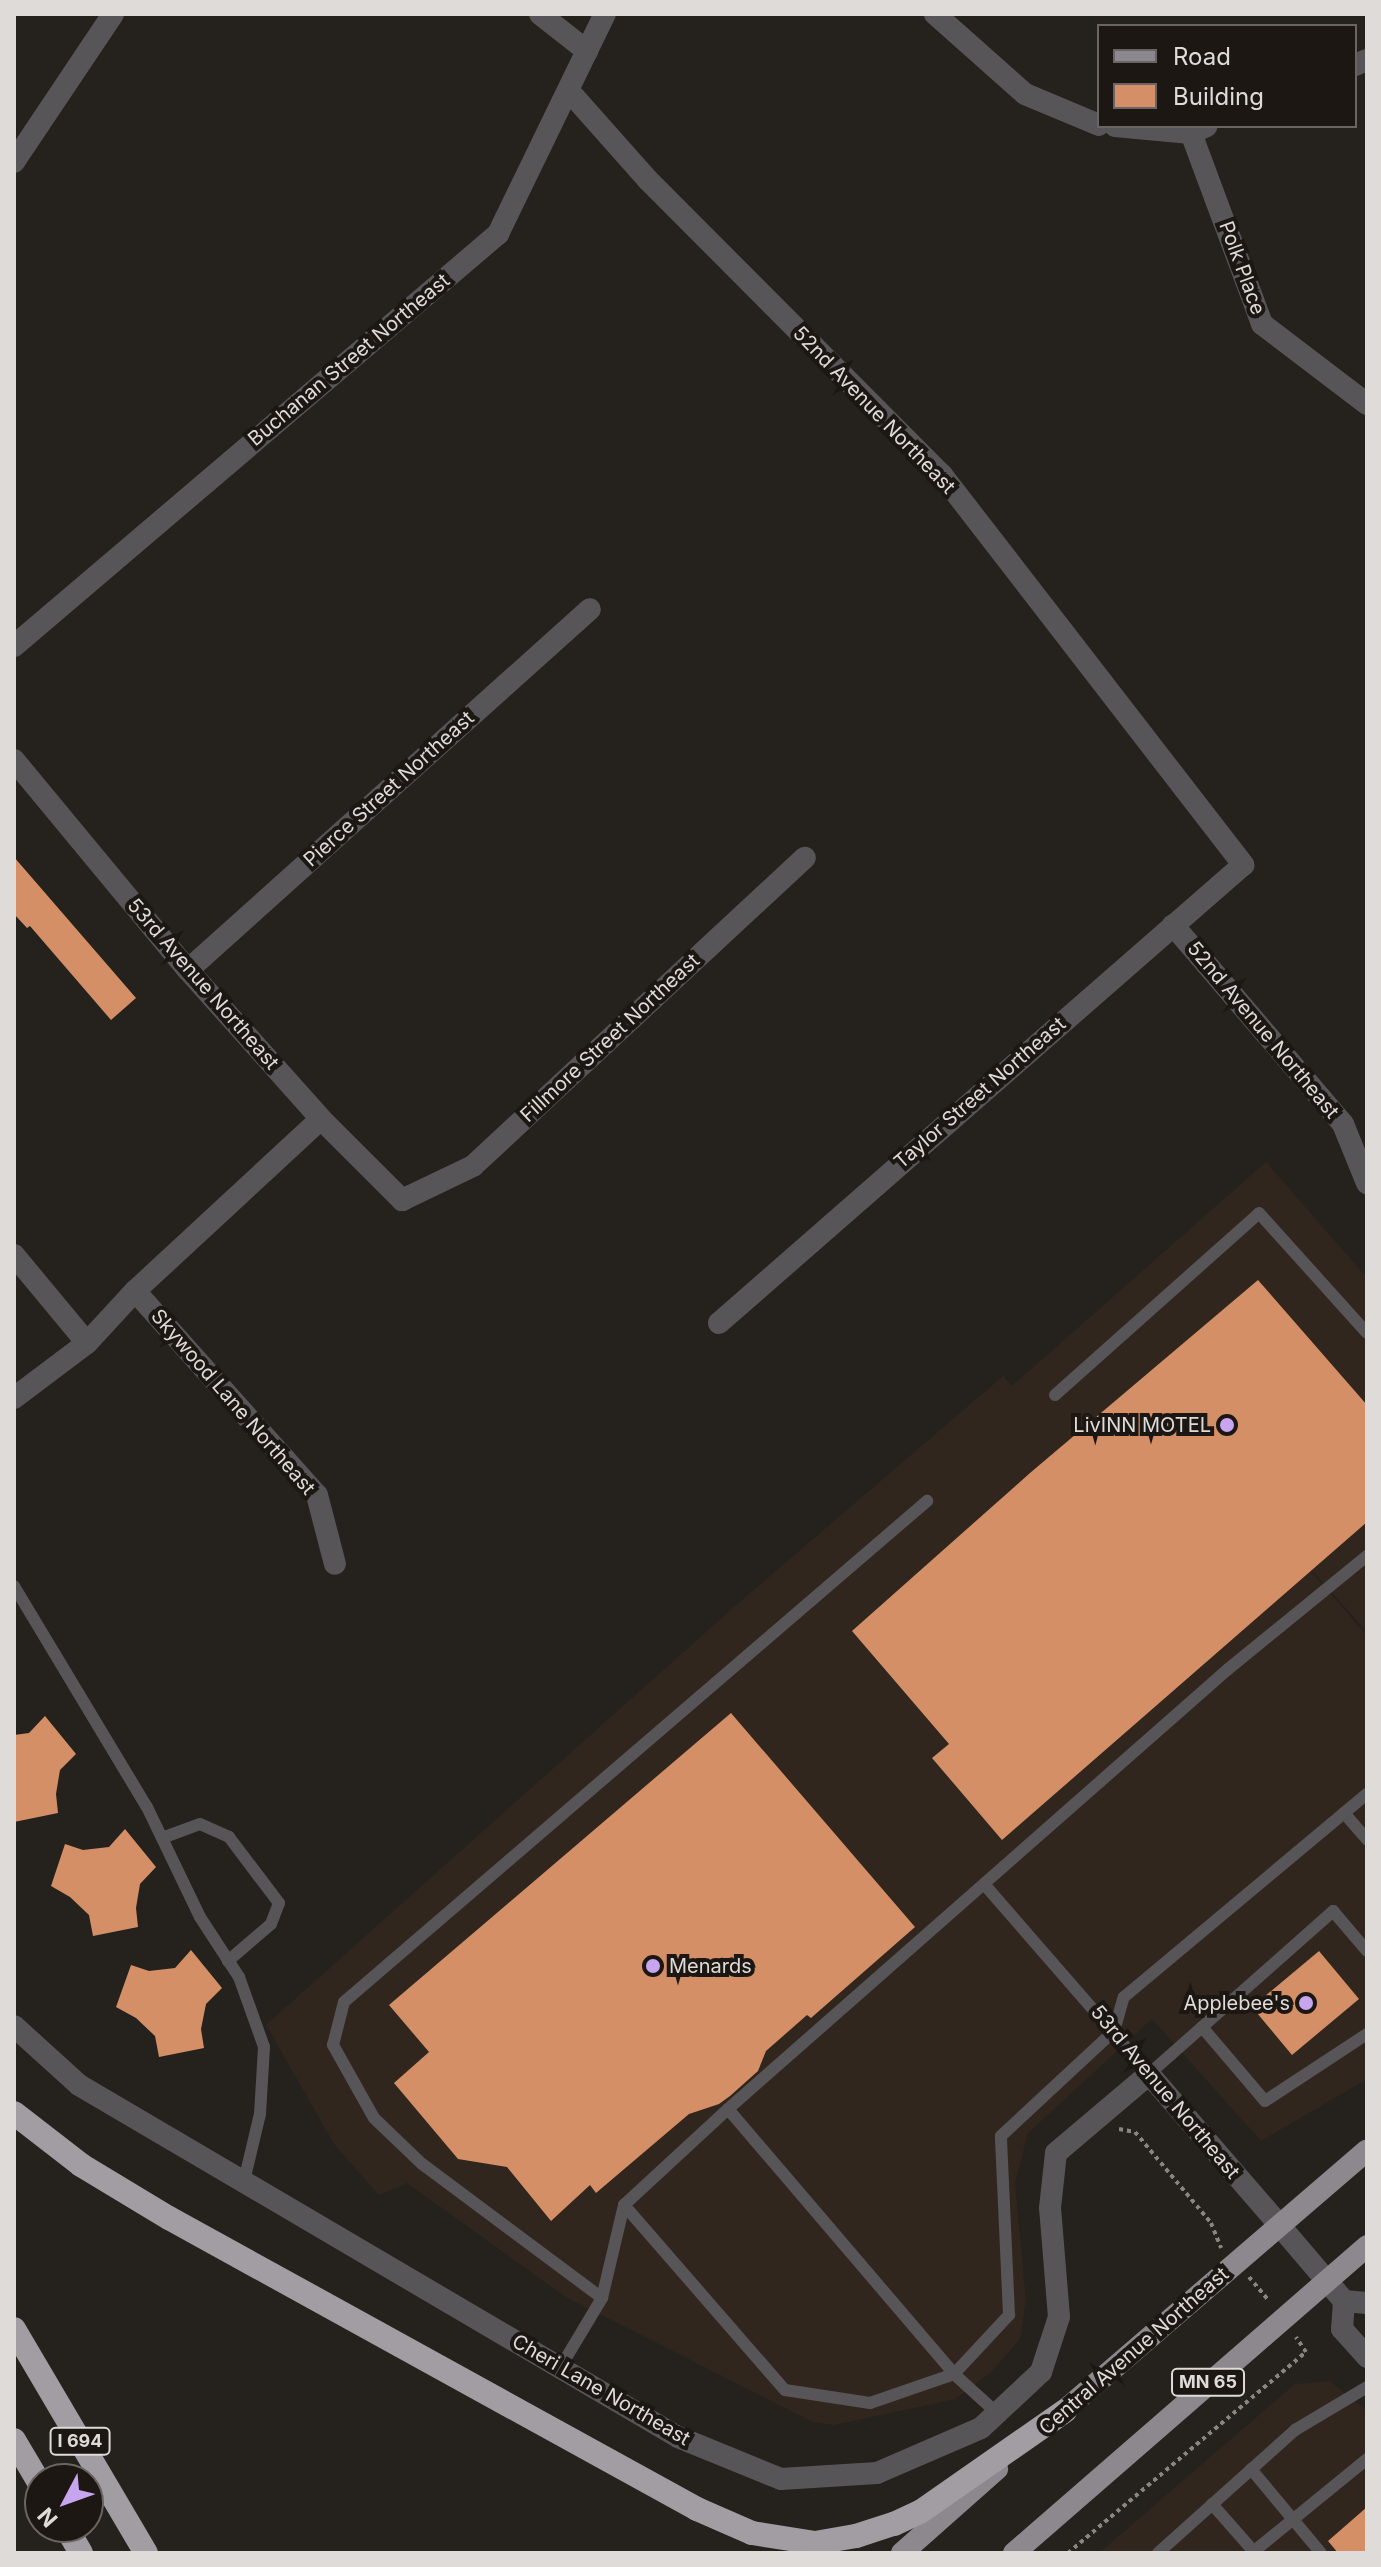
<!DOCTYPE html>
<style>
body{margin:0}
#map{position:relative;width:1381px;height:2567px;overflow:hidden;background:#25211d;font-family:Inter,sans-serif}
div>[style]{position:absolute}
.built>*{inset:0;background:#30261e}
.building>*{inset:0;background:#d48f67}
.path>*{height:4px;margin-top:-2px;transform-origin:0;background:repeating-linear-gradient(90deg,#898582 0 4px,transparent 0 8px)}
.service>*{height:12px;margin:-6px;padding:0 6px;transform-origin:6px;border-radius:6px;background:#575557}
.minor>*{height:22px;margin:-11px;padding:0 11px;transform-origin:11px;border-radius:11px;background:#575557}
.tertiary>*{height:22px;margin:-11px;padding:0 11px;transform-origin:11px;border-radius:11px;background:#575557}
.primary>*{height:22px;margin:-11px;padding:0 11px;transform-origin:11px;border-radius:11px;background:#8d888d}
.motorway>*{height:24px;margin:-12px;padding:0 12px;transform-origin:12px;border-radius:12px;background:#a29da2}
.dots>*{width:22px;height:22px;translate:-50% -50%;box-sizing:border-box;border:4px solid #1c1713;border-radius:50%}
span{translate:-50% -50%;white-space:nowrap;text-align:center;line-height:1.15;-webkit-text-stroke:8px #1c1713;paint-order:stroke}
.shield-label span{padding:2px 6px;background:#1c1713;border:2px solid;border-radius:6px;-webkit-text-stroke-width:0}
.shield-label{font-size:18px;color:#dfdbd9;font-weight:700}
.street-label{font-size:20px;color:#dfdbd9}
.poi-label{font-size:20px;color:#dfdbd9}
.right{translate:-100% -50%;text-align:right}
.left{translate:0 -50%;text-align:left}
.frame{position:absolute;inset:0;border:16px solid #dfdbd9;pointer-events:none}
.legend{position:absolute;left:1097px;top:24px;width:260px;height:104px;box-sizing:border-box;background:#1c1713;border:2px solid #6a6562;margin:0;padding:10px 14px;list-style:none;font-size:24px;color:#dfdbd9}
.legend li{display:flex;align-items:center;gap:16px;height:40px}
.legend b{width:40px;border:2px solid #6a6562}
.north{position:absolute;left:24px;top:2463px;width:80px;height:80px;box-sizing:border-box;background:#1c1713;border:2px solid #6a6562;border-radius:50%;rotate:229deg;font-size:22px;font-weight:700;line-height:32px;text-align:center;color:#dfdbd9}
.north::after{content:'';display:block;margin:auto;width:28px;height:36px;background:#c8a5ef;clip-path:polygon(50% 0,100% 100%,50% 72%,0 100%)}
</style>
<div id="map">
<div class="built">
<i style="clip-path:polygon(1266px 1162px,1367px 1278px,1367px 1632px,1245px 1495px,1367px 1636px,1367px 2079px,1261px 2141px,1152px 2019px,1028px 2133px,1015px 2183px,1026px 2301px,1020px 2339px,991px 2372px,956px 2399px,834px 2425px,813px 2422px,566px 2297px,407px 2183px,379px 2195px,334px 2144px,266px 2025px,734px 1607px,1003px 1376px,1012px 1386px)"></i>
<i style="clip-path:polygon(1330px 2381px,1367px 2411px,1367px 2553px,1099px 2553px,1295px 2384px)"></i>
</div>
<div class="building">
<i style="clip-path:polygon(14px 857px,136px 998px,111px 1020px,30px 926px,27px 928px,14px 914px)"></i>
<i style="clip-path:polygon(1258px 1280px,1367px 1405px,1367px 1522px,1002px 1840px,932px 1758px,949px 1744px,852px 1631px,1030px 1473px)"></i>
<i style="clip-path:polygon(731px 1713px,915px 1927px,811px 2018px,807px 2015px,766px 2051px,758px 2071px,730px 2096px,719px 2104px,689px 2114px,596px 2193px,590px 2185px,551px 2221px,507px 2167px,458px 2159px,394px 2083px,429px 2052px,389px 2005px)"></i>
<i style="clip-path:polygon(45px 1716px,76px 1754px,60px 1770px,56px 1794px,58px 1813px,14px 1822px,14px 1735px,29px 1733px)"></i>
<i style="clip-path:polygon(125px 1829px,156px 1867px,140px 1884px,136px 1908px,138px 1927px,93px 1936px,89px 1915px,70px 1897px,51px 1886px,65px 1844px,83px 1850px,109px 1847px)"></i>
<i style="clip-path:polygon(191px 1950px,222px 1988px,206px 2004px,201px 2029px,204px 2048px,159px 2057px,155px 2036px,136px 2018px,116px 2007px,131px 1965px,149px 1971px,175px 1968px)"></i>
<i style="clip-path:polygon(1319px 1951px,1359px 1999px,1292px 2055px,1252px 2007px)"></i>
<i style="clip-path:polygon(1367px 2507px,1367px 2553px,1338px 2553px,1328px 2541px)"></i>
</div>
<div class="path">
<i style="left:1119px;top:2129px;width:16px;rotate:11deg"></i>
<i style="left:1135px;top:2132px;width:119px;rotate:50.1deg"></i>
<i style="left:1211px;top:2223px;width:27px;rotate:68deg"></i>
<i style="left:1249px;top:2277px;width:31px;rotate:50deg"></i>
<i style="left:1068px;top:2553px;width:312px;rotate:-40.2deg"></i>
<i style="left:1306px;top:2352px;width:18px;rotate:-124deg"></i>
</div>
<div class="service">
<i style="left:1055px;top:1395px;width:273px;rotate:-41.7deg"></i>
<i style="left:1259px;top:1213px;width:161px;rotate:48deg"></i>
<i style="left:14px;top:1586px;width:258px;rotate:59deg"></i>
<i style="left:147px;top:1807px;width:122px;rotate:64.3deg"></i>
<i style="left:200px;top:1917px;width:72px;rotate:57deg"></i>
<i style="left:239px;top:1977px;width:74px;rotate:70.3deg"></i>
<i style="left:264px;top:2047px;width:67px;rotate:93.4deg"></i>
<i style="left:260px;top:2114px;width:69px;rotate:103.4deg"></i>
<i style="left:1344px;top:1813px;width:35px;rotate:49deg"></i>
<i style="left:162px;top:1838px;width:40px;rotate:-20.2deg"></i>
<i style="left:200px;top:1824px;width:32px;rotate:24deg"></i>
<i style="left:229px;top:1837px;width:83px;rotate:52.9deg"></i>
<i style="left:279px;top:1903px;width:22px;rotate:111deg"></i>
<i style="left:271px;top:1924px;width:57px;rotate:139.3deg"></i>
<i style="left:984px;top:1884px;width:252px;rotate:49deg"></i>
<i style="left:1149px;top:2074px;width:246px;rotate:-41.5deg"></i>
<i style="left:1333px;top:1911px;width:52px;rotate:49.6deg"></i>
<i style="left:1202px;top:2027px;width:97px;rotate:49.6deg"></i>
<i style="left:1265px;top:2101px;width:122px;rotate:-33.3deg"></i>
<i style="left:728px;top:2109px;width:665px;rotate:-41.34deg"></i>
<i style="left:1227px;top:1670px;width:181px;rotate:-39.2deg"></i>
<i style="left:624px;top:2205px;width:245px;rotate:49deg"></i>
<i style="left:785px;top:2390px;width:86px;rotate:8.7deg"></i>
<i style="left:870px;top:2403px;width:89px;rotate:-19deg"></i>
<i style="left:954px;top:2374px;width:81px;rotate:-47deg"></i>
<i style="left:1009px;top:2315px;width:179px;rotate:-92.6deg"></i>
<i style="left:1001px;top:2136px;width:154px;rotate:-42.9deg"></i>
<i style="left:1114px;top:2031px;width:35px;rotate:-74deg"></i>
<i style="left:1124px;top:1997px;width:317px;rotate:-39.9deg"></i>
<i style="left:602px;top:2298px;width:224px;rotate:-143.3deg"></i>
<i style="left:422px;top:2164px;width:66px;rotate:-136.2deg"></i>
<i style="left:374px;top:2118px;width:84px;rotate:-119.3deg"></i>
<i style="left:333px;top:2045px;width:44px;rotate:-75.7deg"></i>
<i style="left:344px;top:2002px;width:769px;rotate:-40.67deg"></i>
<i style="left:560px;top:2368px;width:82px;rotate:-59deg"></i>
<i style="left:602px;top:2298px;width:96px;rotate:-76.7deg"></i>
<i style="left:624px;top:2205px;width:142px;rotate:-42.7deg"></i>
<i style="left:728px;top:2109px;width:348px;rotate:49.5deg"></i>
<i style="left:954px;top:2374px;width:58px;rotate:42.2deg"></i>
<i style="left:1251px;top:2469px;width:109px;rotate:50.2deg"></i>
<i style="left:1212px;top:2504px;width:65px;rotate:48.7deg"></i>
<i style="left:1253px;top:2552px;width:147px;rotate:-39.2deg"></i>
<i style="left:1158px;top:2553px;width:184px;rotate:-41.9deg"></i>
<i style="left:1295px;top:2430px;width:84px;rotate:-30.8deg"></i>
</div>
<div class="minor">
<i style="left:540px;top:14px;width:60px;rotate:38.2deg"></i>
<i style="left:935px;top:14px;width:120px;rotate:41.6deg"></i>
<i style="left:1025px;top:94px;width:80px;rotate:22.7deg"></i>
<i style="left:1355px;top:65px;width:13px;rotate:-23deg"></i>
<i style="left:569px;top:91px;width:119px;rotate:48.4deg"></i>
<i style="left:648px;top:180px;width:416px;rotate:45.1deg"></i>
<i style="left:942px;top:475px;width:493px;rotate:52.3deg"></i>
<i style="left:1243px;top:865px;width:696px;rotate:138.85deg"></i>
<i style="left:1115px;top:126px;width:76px;rotate:5.3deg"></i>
<i style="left:1191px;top:133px;width:17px;rotate:-24deg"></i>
<i style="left:1191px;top:133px;width:204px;rotate:69.6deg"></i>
<i style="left:1262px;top:324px;width:132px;rotate:37.3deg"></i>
<i style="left:14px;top:162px;width:178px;rotate:-56.2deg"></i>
<i style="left:14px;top:646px;width:636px;rotate:-40.41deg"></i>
<i style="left:498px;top:234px;width:245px;rotate:-64.1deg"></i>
<i style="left:14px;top:760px;width:273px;rotate:50.4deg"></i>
<i style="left:188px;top:970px;width:200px;rotate:48.2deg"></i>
<i style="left:321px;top:1119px;width:115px;rotate:45deg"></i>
<i style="left:402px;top:1200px;width:79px;rotate:-25.6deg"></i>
<i style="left:473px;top:1166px;width:453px;rotate:-42.9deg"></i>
<i style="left:1173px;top:925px;width:262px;rotate:49.5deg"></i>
<i style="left:1343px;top:1124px;width:64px;rotate:67.9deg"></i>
<i style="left:188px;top:970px;width:540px;rotate:-41.92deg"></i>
<i style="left:14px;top:1255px;width:114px;rotate:50.3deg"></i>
<i style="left:135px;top:1291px;width:273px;rotate:48.3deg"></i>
<i style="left:317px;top:1495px;width:71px;rotate:75.4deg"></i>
<i style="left:14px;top:1398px;width:91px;rotate:-37deg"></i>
<i style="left:87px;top:1343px;width:71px;rotate:-47.3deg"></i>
<i style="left:135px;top:1291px;width:253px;rotate:-42.8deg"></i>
<i style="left:14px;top:2026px;width:88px;rotate:42.2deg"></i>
<i style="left:79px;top:2085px;width:695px;rotate:30.44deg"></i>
<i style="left:678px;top:2437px;width:111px;rotate:22.2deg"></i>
<i style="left:781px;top:2479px;width:96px;rotate:-3.6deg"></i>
<i style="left:877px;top:2473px;width:113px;rotate:-23.4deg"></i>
<i style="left:981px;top:2428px;width:82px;rotate:-43deg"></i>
<i style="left:1041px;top:2372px;width:58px;rotate:-71.9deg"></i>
<i style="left:1059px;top:2317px;width:109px;rotate:-94.7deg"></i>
<i style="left:1050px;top:2208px;width:55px;rotate:-83.8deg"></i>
<i style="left:1056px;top:2153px;width:122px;rotate:-40.3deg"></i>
<i style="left:1149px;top:2074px;width:201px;rotate:49.2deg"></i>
</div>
<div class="tertiary">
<i style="left:1280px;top:2226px;width:99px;rotate:49.5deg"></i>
<i style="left:1344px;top:2301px;width:23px;rotate:5deg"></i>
<i style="left:1344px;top:2301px;width:28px;rotate:94deg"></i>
<i style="left:1342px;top:2329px;width:38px;rotate:48deg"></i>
</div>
<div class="primary">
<i style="left:1050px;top:2423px;width:418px;rotate:-40.7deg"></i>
<i style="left:902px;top:2553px;width:127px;rotate:-41.5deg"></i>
<i style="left:1014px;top:2553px;width:468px;rotate:-41deg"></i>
</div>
<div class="motorway">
<i style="left:14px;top:2113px;width:85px;rotate:37.8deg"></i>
<i style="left:81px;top:2165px;width:103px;rotate:31.1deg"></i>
<i style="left:169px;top:2218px;width:603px;rotate:28.86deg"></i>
<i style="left:697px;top:2509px;width:60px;rotate:23.6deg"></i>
<i style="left:752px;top:2533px;width:64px;rotate:9deg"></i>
<i style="left:815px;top:2543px;width:42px;rotate:-9.7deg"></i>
<i style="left:856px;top:2536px;width:40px;rotate:-18deg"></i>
<i style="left:894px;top:2524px;width:29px;rotate:-25deg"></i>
<i style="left:920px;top:2512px;width:177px;rotate:-34.9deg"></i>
<i style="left:14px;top:2329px;width:260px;rotate:59.5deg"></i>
<i style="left:14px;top:2440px;width:51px;rotate:59.4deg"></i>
<i style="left:66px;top:2527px;width:30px;rotate:60deg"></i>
</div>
<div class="dots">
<i style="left:1227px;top:1425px;background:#c8a5ef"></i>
<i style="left:653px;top:1966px;background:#c8a5ef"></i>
<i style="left:1306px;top:2003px;background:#c8a5ef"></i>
</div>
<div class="shield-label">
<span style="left:1208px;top:2382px">MN 65</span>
<span style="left:80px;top:2441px">I 694</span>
</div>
<div class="street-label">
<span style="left:1242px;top:268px;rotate:70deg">Polk Place</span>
<span style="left:349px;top:360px;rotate:-40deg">Buchanan Street Northeast</span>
<span style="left:874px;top:410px;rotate:46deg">52nd Avenue Northeast</span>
<span style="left:389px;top:789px;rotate:-42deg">Pierce Street Northeast</span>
<span style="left:203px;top:984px;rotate:49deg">53rd Avenue Northeast</span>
<span style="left:1263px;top:1030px;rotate:50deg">52nd Avenue Northeast</span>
<span style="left:610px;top:1038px;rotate:-43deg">Fillmore Street Northeast</span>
<span style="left:980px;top:1093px;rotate:-41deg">Taylor Street Northeast</span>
<span style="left:233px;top:1402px;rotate:49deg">Skywood Lane Northeast</span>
<span style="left:1165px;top:2092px;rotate:50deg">53rd Avenue Northeast</span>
<span style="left:1134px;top:2351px;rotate:-41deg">Central Avenue Northeast</span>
<span style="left:601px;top:2390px;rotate:30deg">Cheri Lane Northeast</span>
</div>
<div class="poi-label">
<span class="right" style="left:1211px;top:1425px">LivINN MOTEL</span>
<span class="left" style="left:669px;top:1966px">Menards</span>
<span class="right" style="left:1290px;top:2003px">Applebee's</span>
</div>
<div class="frame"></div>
<ul class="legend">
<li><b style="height:10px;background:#8d888d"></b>Road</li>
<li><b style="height:22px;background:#d48f67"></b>Building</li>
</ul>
<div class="north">N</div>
</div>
